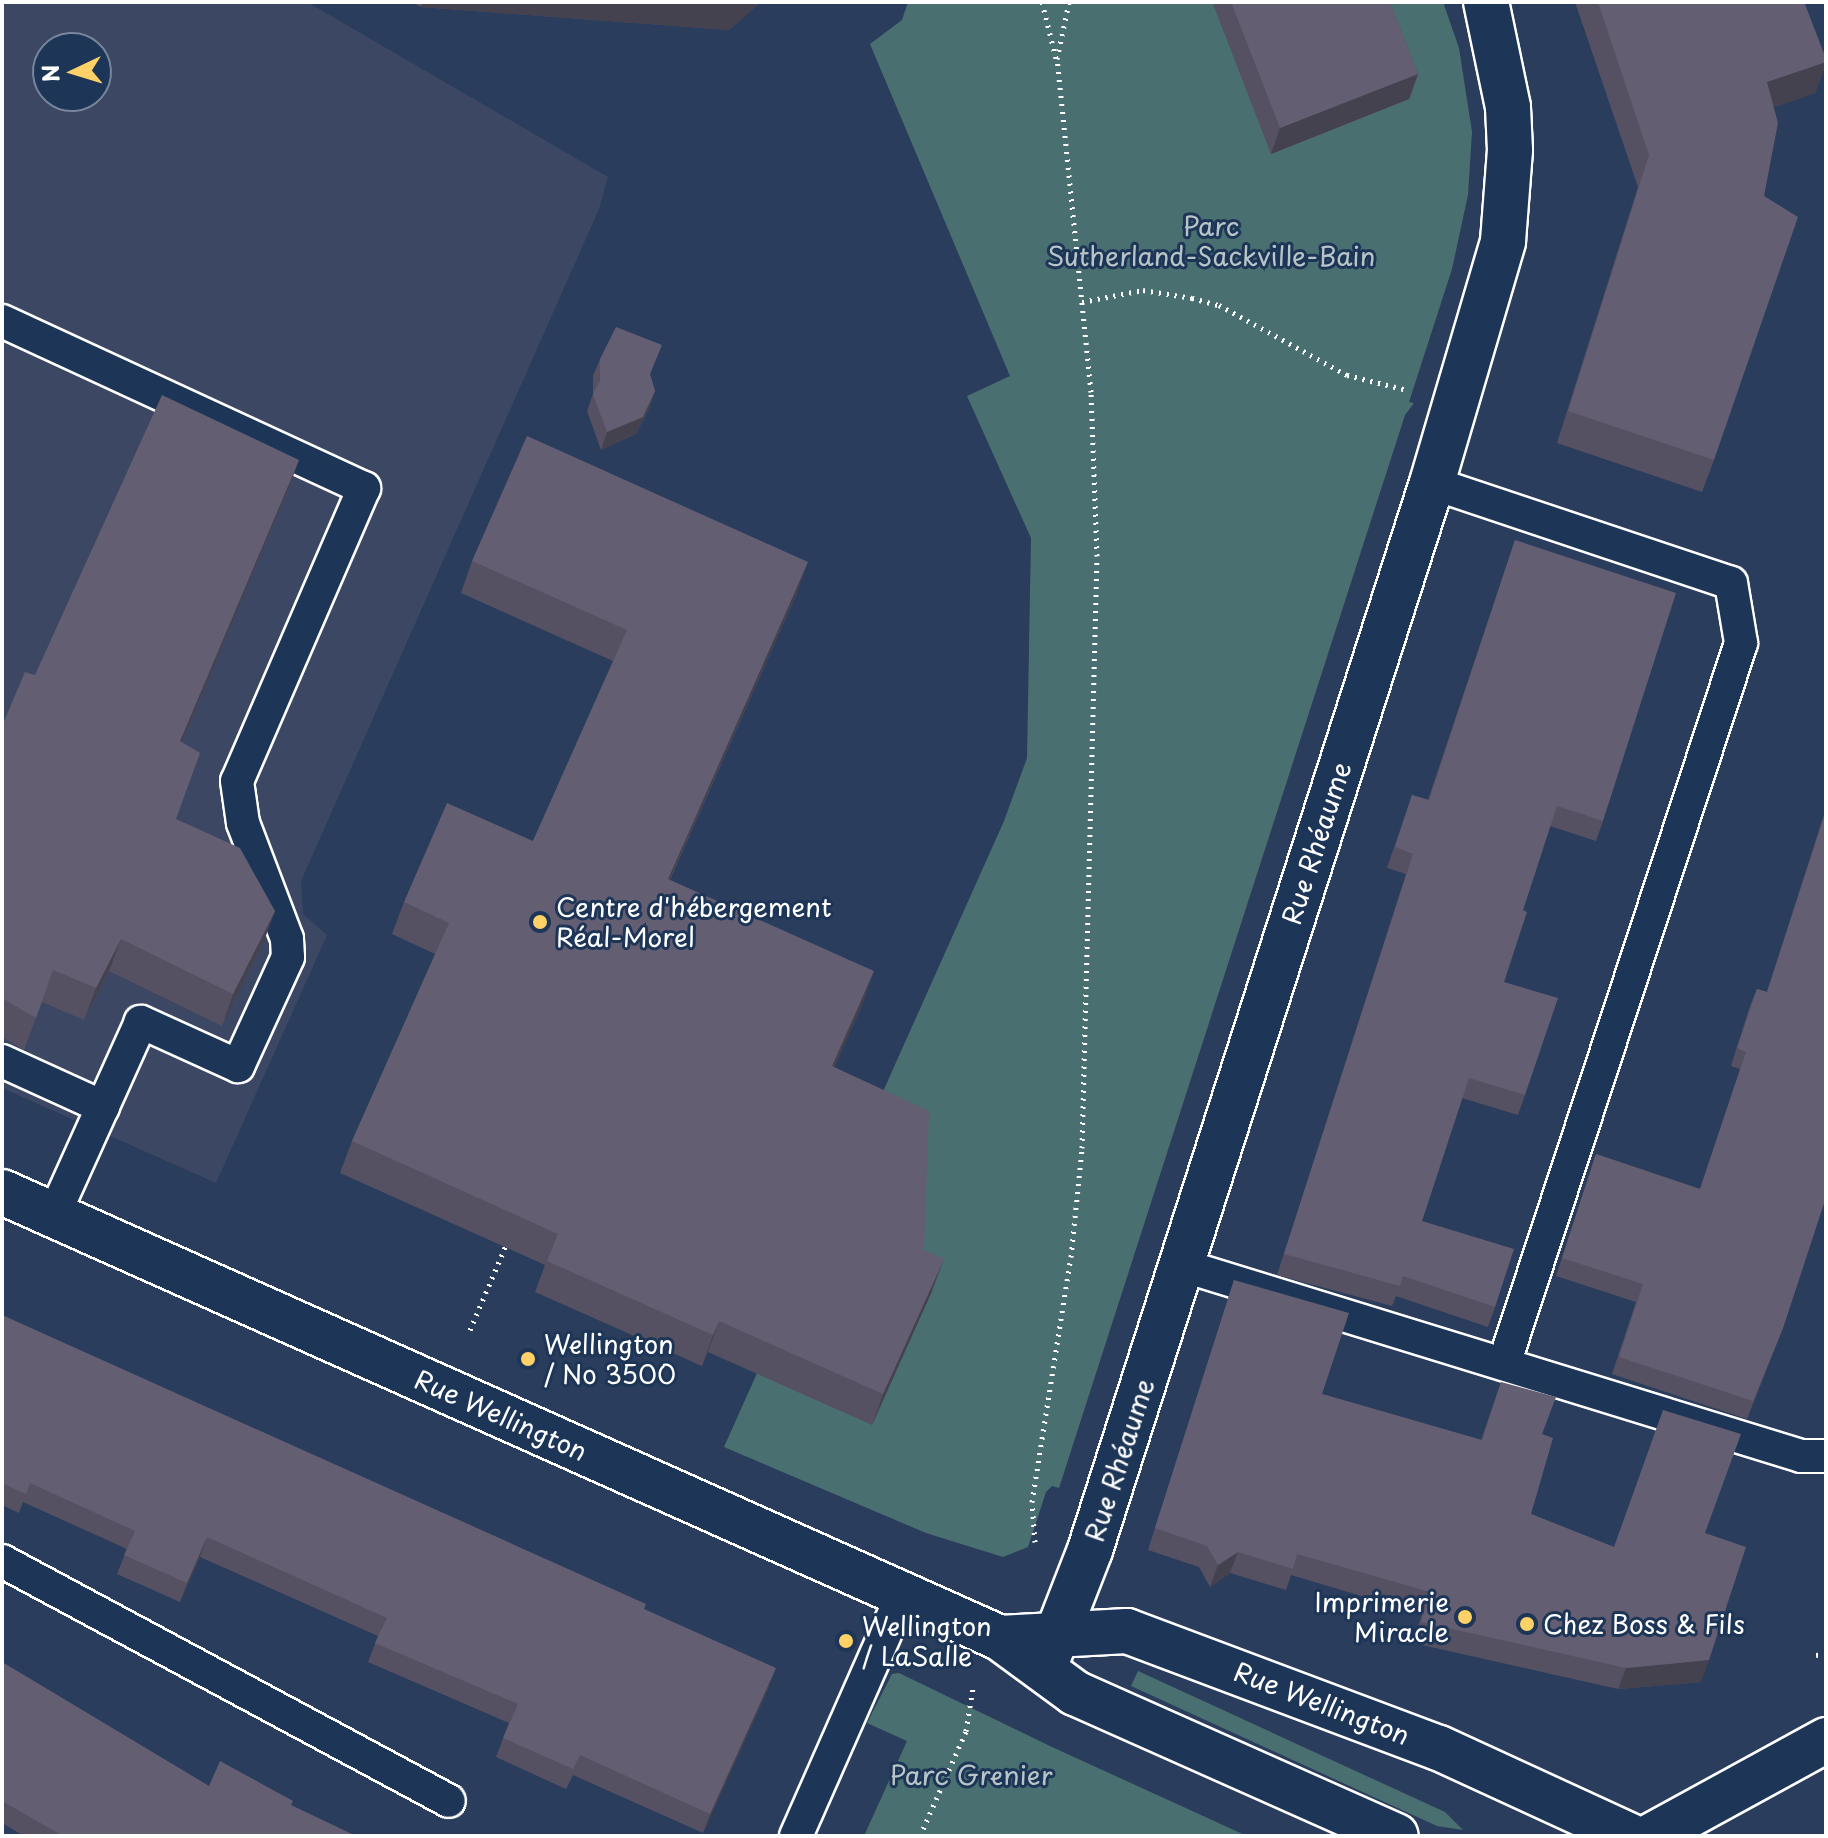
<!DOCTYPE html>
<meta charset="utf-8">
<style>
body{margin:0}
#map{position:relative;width:1828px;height:1838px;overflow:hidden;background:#2b3d5c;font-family:"Playpen Sans",sans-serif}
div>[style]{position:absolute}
.built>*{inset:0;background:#3c4763}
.green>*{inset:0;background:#4a6f71}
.path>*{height:5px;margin-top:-2.5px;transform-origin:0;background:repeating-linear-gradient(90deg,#fff 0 2px,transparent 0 8px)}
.roads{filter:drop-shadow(2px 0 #fff) drop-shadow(-2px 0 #fff) drop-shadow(0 2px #fff) drop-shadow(0 -2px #fff)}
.service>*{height:32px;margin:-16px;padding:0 16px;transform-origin:16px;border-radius:16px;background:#1d3557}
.minor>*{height:44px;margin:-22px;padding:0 22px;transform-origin:22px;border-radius:22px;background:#1d3557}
.secondary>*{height:44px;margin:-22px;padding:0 22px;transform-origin:22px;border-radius:22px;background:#1d3557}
.wall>*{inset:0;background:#555162}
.shaded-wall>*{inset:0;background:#454250}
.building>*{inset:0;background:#635e72}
.dots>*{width:22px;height:22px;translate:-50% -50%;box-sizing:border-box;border:4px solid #1d3557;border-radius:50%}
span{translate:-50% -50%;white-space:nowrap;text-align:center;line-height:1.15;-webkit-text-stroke:6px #1d3557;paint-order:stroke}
.park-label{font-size:26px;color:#b7c5c6}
.street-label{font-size:26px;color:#fff}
.poi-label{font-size:26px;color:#fff}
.left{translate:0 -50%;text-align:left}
.right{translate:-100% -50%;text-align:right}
.frame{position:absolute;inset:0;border:4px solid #fff;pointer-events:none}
.north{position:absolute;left:32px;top:32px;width:80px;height:80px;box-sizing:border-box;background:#1d3557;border:2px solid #77869a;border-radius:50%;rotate:266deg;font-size:22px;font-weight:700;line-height:32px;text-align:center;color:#fff}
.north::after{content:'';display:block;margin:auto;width:28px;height:36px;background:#ffd166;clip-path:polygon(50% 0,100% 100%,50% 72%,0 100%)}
</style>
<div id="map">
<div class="built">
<i style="clip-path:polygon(evenodd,2px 2px,307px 2px,608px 177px,599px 209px,301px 881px,303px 914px,327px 935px,216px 1183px,2px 1088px,2px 2px,48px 48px,96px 48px,96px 96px,48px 96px,48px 48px)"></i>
</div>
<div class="green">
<i style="clip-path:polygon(908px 2px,1443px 2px,1459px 48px,1472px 132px,1468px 195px,1452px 269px,1409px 402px,1414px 403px,1405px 415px,1059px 1488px,1052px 1486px,1046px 1492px,1028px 1547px,1003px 1557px,926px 1533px,724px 1447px,1004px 821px,1027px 758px,1031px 538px,967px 396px,1010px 376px,870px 44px,902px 20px)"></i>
<i style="clip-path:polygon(1138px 1671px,1445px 1812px,1463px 1830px,1437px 1826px,1131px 1686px)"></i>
<i style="clip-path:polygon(899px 1673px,1052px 1747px,1247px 1836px,864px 1836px,907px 1741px,867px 1723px,892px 1674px)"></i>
</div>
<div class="path">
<i style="left:1042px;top:2px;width:58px;rotate:76deg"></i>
<i style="left:1082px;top:302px;width:62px;rotate:-11.1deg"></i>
<i style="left:1143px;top:290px;width:50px;rotate:9.3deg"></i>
<i style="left:1192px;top:298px;width:28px;rotate:15deg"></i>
<i style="left:1219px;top:305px;width:146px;rotate:28.7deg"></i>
<i style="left:1347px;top:375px;width:62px;rotate:14deg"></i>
<i style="left:470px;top:1330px;width:95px;rotate:-67deg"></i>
<i style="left:1035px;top:1542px;width:40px;rotate:-94.3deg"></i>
<i style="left:1032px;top:1502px;width:248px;rotate:-81deg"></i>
<i style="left:1071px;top:1257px;width:110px;rotate:-84.2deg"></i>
<i style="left:1082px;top:1148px;width:592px;rotate:-88.55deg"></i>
<i style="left:1097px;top:556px;width:164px;rotate:-92.1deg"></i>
<i style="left:1091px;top:392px;width:335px;rotate:-95.8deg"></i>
<i style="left:1057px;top:59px;width:58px;rotate:-78.1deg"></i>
<i style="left:1816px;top:1655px;width:8px;rotate:-7deg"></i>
<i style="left:920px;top:1836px;width:115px;rotate:-66.3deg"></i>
<i style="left:966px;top:1731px;width:44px;rotate:-80.8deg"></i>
</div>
<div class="roads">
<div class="service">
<i style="left:2px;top:321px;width:399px;rotate:24.8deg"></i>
<i style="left:364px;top:488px;width:319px;rotate:113.4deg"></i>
<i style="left:237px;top:781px;width:42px;rotate:81.9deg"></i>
<i style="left:243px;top:823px;width:124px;rotate:69.2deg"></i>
<i style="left:287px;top:939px;width:18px;rotate:87deg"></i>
<i style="left:288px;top:957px;width:120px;rotate:114.6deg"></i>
<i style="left:238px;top:1066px;width:107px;rotate:-155.6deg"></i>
<i style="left:141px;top:1022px;width:212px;rotate:114.3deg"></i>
<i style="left:1432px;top:483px;width:315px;rotate:18.5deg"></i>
<i style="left:1731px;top:583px;width:61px;rotate:80.5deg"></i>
<i style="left:1741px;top:643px;width:759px;rotate:108.2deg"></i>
<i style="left:2px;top:1061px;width:111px;rotate:24.5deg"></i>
<i style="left:1181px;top:1265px;width:649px;rotate:17.12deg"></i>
<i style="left:1801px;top:1456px;width:25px"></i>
<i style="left:2px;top:1561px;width:507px;rotate:28.23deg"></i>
<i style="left:796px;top:1836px;width:262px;rotate:-66.2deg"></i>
</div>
<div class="minor">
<i style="left:1044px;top:1668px;width:127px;rotate:-68.7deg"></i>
<i style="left:1090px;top:1550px;width:1120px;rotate:-72.23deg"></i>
<i style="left:1432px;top:483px;width:252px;rotate:-73.6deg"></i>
<i style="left:1503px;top:241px;width:91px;rotate:-85.6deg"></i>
<i style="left:1510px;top:150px;width:43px;rotate:-92.7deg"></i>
<i style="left:1508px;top:107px;width:107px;rotate:-101.8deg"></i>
</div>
<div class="secondary">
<i style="left:2px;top:1192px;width:1093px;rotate:24.08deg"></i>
<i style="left:1000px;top:1638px;width:93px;rotate:36.3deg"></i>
<i style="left:1075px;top:1693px;width:351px;rotate:24deg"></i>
<i style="left:1000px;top:1638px;width:127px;rotate:-3.2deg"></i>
<i style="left:1127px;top:1631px;width:333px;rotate:20.6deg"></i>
<i style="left:1439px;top:1748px;width:210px;rotate:24.7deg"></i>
<i style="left:1651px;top:1836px;width:200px;rotate:-28.7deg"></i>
</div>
</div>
<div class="wall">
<i style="clip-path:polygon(412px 2px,761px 2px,729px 30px,421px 7px)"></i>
<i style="clip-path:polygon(1214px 2px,1390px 2px,1418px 74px,1409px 99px,1271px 154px,1213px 4px)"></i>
<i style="clip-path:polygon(1575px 2px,1804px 2px,1826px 59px,1826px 63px,1815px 93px,1774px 107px,1714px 460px,1702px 492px,1557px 443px,1638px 187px)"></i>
<i style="clip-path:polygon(600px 359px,650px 375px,655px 391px,649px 409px,636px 434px,601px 450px,587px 411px,593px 394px,593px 376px)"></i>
<i style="clip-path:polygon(299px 460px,287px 492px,182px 742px,176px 819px,275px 911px,263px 943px,222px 1026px,109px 971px,84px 1020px,42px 1002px,24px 1050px,2px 1037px,2px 726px)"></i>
<i style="clip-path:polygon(1515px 540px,1603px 821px,1596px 841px,1550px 826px,1523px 910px,1504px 982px,1525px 1095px,1518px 1115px,1462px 1098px,1422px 1221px,1495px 1307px,1488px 1327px,1396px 1296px,1392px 1306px,1277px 1275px,1406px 874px,1387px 868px,1412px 795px,1428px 800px)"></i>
<i style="clip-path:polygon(472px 561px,797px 593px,670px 880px,863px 1003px,834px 1067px,924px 1250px,932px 1291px,872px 1425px,708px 1352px,702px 1366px,535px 1292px,545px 1265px,340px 1173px,352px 1141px,435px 954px,392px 934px,404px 902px,533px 841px,613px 661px,461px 593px)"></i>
<i style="clip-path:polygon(1826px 808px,1826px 1197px,1783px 1328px,1747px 1419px,1612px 1374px,1636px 1302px,1556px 1276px,1596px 1154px,1700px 1189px,1740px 1069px,1731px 1066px,1750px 1006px,1757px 989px,1767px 992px)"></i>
<i style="clip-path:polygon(1234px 1280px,1322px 1394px,1481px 1440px,1501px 1382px,1542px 1434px,1531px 1514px,1614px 1547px,1705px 1533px,1701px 1682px,1618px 1689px,1413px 1643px,1422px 1614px,1291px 1575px,1286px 1590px,1230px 1573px,1210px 1587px,1199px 1567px,1148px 1550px)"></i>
<i style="clip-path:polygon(2px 1315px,644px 1609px,769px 1687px,703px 1833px,573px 1775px,566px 1789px,496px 1757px,509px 1723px,368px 1662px,378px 1636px,200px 1557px,180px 1602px,117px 1574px,127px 1549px,23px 1502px,19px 1513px,2px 1505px)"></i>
<i style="clip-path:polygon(2px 1662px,209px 1786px,292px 1806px,356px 1836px,24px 1836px,2px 1823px)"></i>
</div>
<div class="shaded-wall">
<i style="clip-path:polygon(423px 2px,761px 2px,729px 30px,421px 7px)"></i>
<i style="clip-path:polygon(1826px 62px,1815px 93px,1756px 114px,1767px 82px)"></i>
<i style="clip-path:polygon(1418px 74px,1409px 99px,1271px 154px,1280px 128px)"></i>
<i style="clip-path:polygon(655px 391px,649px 409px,636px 434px,601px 450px,607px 432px)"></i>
<i style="clip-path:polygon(299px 460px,287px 492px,169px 773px,180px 741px)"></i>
<i style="clip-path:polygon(808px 562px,797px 593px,656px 910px,668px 879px)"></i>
<i style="clip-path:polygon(275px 911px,263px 943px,222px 1026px,233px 994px)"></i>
<i style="clip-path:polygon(121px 939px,109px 971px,84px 1020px,96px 988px)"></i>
<i style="clip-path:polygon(874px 971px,863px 1003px,821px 1098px,832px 1066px)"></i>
<i style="clip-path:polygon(944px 1259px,932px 1291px,872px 1425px,883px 1394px)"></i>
<i style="clip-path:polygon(719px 1321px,708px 1352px,702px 1366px,713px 1335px)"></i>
<i style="clip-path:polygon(207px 1537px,200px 1557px,180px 1602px,187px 1583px)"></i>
<i style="clip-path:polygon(1238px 1552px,1230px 1573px,1210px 1587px,1218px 1565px)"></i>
<i style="clip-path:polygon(1709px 1660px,1701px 1682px,1618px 1689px,1626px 1668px)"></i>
<i style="clip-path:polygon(776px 1668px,769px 1687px,703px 1833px,710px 1814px)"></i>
</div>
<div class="building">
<i style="clip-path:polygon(1231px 2px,1390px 2px,1418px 74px,1280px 128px)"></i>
<i style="clip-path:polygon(1598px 2px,1804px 2px,1826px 59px,1826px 62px,1767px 82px,1778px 123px,1764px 196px,1798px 217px,1714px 460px,1568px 411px,1649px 155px)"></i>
<i style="clip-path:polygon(616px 327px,662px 345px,650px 374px,655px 391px,643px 417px,607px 432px,593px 394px,600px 381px,600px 359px)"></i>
<i style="clip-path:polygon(162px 395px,299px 460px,180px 741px,200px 753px,176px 819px,240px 848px,275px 911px,233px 994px,121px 939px,96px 988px,53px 970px,36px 1018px,2px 998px,2px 726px,25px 672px,35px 675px)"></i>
<i style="clip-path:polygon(527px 436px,808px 562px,668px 879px,874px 971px,832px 1066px,929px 1111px,924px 1250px,944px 1259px,883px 1394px,719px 1321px,713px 1335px,547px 1261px,558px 1234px,352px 1141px,449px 923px,404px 902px,447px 803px,533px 841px,627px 630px,472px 561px)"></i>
<i style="clip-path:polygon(1515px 540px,1676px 593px,1603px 821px,1557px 806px,1523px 910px,1527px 912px,1504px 982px,1558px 998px,1525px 1095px,1469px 1078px,1422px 1221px,1514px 1249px,1495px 1307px,1403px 1276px,1400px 1286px,1284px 1254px,1413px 854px,1395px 847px,1412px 795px,1429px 800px)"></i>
<i style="clip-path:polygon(1826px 811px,1826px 1197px,1783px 1328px,1753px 1401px,1619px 1357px,1643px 1284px,1562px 1258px,1596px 1154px,1700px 1189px,1746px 1052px,1737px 1048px,1757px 989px,1767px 992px)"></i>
<i style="clip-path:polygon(1234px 1280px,1349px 1313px,1322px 1394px,1482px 1440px,1501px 1382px,1556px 1397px,1542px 1434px,1553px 1438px,1531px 1514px,1614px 1547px,1663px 1410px,1741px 1434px,1705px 1533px,1746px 1547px,1709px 1660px,1626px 1668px,1421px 1622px,1430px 1592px,1297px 1554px,1293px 1569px,1238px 1552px,1218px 1565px,1207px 1546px,1155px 1528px)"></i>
<i style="clip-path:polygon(2px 1315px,646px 1604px,644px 1609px,776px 1668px,710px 1814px,580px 1755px,573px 1769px,503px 1738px,518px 1704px,375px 1643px,387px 1618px,207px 1537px,187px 1583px,124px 1555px,135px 1531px,30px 1483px,26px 1494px,2px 1483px)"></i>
<i style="clip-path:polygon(2px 1662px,209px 1786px,220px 1761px,293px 1801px,291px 1805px,356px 1836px,63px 1836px,2px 1801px)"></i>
</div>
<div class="dots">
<i style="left:540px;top:922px;background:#ffd166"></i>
<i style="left:528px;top:1359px;background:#ffd166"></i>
<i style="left:1465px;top:1617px;background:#ffd166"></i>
<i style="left:1527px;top:1624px;background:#ffd166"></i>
<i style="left:846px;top:1641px;background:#ffd166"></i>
</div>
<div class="park-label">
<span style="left:1211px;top:241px">Parc<br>Sutherland-Sackville-Bain</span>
<span style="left:971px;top:1775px">Parc Grenier</span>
</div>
<div class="street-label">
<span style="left:1316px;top:843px;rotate:-72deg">Rue Rhéaume</span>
<span style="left:501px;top:1415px;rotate:24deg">Rue Wellington</span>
<span style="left:1119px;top:1460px;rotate:-72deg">Rue Rhéaume</span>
<span style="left:1322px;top:1703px;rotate:21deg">Rue Wellington</span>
</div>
<div class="poi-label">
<span class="left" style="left:556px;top:922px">Centre d'hébergement<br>Réal-Morel</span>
<span class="left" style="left:544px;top:1359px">Wellington<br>/ No 3500</span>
<span class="right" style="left:1449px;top:1617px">Imprimerie<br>Miracle</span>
<span class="left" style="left:1543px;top:1624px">Chez Boss &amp; Fils</span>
<span class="left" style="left:862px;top:1641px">Wellington<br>/ LaSalle</span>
</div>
<div class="frame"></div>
<div class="north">N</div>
</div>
